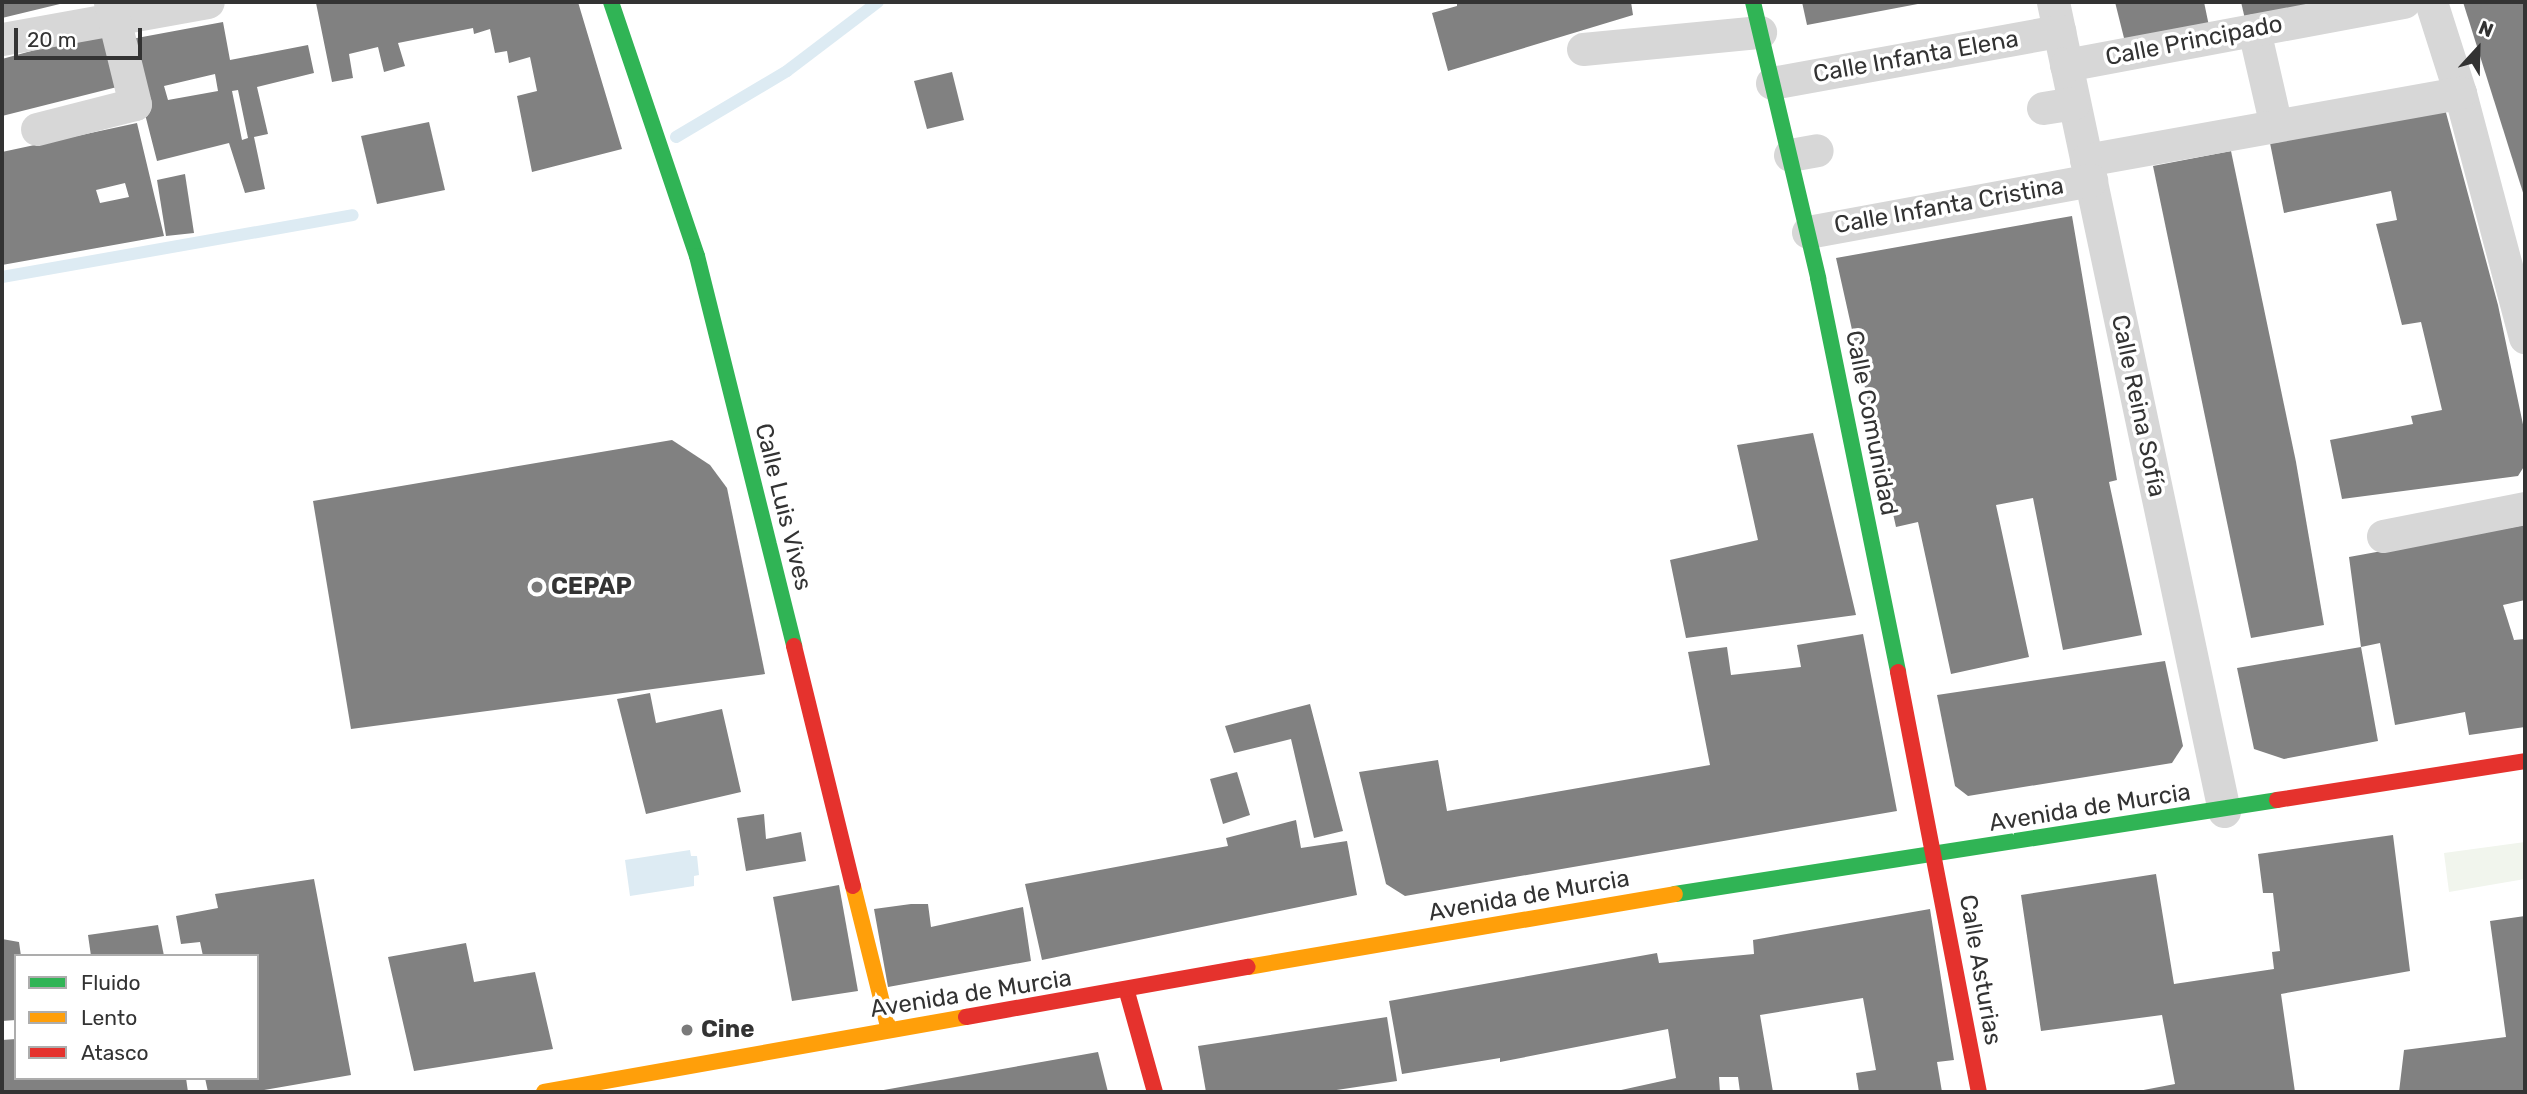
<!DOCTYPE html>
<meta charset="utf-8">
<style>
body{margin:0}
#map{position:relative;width:2527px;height:1094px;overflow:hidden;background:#fff;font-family:Rubik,sans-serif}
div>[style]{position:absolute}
.green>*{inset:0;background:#f1f5ed}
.water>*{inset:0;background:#ddebf3}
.stream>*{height:12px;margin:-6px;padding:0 6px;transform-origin:6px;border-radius:6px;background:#ddebf3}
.building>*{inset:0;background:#818181}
.street>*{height:33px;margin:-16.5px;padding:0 16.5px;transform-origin:16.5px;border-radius:16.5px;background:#d7d7d7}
.fast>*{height:16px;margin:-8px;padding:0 8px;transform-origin:8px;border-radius:8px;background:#30b455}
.slow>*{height:16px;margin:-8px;padding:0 8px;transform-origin:8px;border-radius:8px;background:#ff9f0a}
.jam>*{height:16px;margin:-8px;padding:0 8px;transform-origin:8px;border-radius:8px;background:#e5322d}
.dots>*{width:19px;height:19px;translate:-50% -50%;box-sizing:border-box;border:4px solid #fff;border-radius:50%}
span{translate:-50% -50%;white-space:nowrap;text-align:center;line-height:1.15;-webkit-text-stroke:7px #fff;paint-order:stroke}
.street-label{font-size:24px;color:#333}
.poi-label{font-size:24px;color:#333;font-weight:700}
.left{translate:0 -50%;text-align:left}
.frame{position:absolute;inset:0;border:4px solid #333;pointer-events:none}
.legend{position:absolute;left:14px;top:954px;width:245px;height:126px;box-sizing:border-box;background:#fff;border:2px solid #adadad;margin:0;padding:9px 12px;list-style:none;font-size:21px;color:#333}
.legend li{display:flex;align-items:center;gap:14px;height:35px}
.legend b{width:35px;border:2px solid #adadad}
.north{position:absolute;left:2443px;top:14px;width:70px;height:70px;-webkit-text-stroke:5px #fff;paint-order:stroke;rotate:22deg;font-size:19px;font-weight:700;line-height:28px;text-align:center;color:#333}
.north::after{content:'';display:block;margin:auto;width:24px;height:32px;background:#333;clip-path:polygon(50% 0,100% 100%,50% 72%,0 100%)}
.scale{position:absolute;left:14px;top:28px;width:128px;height:32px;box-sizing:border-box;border:4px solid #333;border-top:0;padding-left:9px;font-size:21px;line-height:24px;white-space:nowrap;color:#333;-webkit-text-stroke:5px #fff;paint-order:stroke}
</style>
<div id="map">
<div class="green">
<i style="clip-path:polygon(2525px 842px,2525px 879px,2449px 892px,2444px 853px)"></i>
</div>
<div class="water">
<i style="clip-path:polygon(690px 850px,691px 856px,697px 856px,699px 875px,694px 876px,694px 886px,630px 896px,625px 860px)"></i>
</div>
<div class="stream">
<i style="left:676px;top:137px;width:129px;rotate:-30.7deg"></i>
<i style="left:787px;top:71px;width:114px;rotate:-37.2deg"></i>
<i style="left:2px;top:277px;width:356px;rotate:-10deg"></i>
</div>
<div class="building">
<i style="clip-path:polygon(2px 2px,64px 2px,64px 3px,2px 18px)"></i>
<i style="clip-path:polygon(578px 2px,622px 149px,532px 172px,517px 96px,537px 91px,530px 57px,509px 63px,507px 51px,495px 53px,490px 29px,474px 34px,473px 28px,398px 43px,405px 66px,384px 72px,378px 47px,349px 54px,353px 78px,332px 82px,316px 3px)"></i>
<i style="clip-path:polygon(1457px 2px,1631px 2px,1633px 15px,1448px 71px,1432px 13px,1457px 6px)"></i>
<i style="clip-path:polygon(1802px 2px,1923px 2px,1923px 3px,1807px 25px)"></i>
<i style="clip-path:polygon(2115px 2px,2204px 2px,2209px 26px,2125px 42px)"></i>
<i style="clip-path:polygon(2241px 2px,2330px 2px,2245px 19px)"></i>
<i style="clip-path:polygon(2463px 2px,2525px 2px,2525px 199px)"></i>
<i style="clip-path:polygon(evenodd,223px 22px,230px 60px,308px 45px,314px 73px,257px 87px,268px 134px,254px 137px,265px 189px,245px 193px,229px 143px,157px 161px,126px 40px,223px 22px,215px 74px,218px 91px,168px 100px,164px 86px,215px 74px,223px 22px,238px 90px,248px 138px,242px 140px,232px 91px,238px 90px)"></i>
<i style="clip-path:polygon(108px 30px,121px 86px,2px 116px,2px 59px)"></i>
<i style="clip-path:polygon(952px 72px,964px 120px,927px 129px,914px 81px)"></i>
<i style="clip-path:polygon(2445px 109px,2498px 305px,2525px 434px,2525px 465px,2518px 476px,2342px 499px,2330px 440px,2413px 424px,2411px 416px,2442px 410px,2421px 322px,2402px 325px,2376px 224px,2397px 220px,2391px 191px,2284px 213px,2270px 143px)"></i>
<i style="clip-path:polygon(429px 122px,445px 190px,377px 204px,361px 136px)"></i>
<i style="clip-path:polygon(evenodd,137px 123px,164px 236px,2px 265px,2px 152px,137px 123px,125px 183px,129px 197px,100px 203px,96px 190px,125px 183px)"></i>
<i style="clip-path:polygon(2231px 151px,2296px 462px,2324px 625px,2251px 638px,2153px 166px)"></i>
<i style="clip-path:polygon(185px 174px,194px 233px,166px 236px,157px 180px)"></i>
<i style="clip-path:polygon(2072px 216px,2117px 480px,2109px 482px,2142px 635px,2063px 650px,2033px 498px,1996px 505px,2029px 657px,1951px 674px,1918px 522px,1896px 527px,1836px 258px)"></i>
<i style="clip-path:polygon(1813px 433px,1856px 615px,1686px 638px,1670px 560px,1758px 540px,1737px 445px)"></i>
<i style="clip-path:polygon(672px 440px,710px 465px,727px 488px,765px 674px,351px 729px,313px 501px)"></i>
<i style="clip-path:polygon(2525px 525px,2525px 600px,2503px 605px,2514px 640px,2525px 639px,2525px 727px,2469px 735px,2465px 712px,2395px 725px,2380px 643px,2361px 647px,2378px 741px,2284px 759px,2254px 749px,2237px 668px,2361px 647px,2349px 557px)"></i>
<i style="clip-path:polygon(1863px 634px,1897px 811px,1405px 896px,1386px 884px,1359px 772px,1438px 760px,1447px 811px,1710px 765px,1688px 652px,1727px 647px,1731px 675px,1801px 667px,1797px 645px)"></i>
<i style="clip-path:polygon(2165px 661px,2183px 746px,2172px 763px,1968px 796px,1955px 786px,1937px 695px)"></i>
<i style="clip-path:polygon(650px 693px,656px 723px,722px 709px,741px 792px,646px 814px,617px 699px)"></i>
<i style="clip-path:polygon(1310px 704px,1343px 831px,1314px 838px,1291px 739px,1234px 753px,1225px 726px)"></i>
<i style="clip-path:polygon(1237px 772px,1250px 815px,1223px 824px,1210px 779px)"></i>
<i style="clip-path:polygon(764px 814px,766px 839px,801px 832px,806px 861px,746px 871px,737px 818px)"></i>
<i style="clip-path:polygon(1296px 820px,1301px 848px,1347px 841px,1357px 895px,1042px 960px,1025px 884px,1228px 846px,1226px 838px)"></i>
<i style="clip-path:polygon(2393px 835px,2410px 971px,2281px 994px,2295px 1092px,2133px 1092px,2175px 1084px,2162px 1015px,2041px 1031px,2021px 895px,2156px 874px,2174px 984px,2274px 969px,2272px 952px,2280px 951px,2273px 893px,2263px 893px,2258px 854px)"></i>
<i style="clip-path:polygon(314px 879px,351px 1075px,252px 1092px,208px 1092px,205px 1078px,257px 1078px,257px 956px,203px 956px,200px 942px,181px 944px,176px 916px,218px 908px,215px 894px)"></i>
<i style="clip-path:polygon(839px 885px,858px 991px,792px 1001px,773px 897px)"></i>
<i style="clip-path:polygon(911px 904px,928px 904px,931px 927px,1023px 907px,1031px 961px,888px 987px,874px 909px)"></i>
<i style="clip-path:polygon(1930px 909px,1954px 1060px,1937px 1062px,1942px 1092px,1859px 1092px,1856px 1073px,1876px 1070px,1863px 998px,1760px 1015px,1773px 1092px,1740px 1092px,1738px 1077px,1719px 1077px,1720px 1092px,1612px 1092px,1676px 1078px,1668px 1029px,1500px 1062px,1500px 1058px,1402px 1074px,1389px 1001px,1657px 953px,1659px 963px,1754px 954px,1753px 940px)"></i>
<i style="clip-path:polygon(2525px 916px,2525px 1092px,2399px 1092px,2404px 1050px,2506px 1037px,2490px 921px)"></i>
<i style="clip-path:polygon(158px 925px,164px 956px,91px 956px,88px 935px)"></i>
<i style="clip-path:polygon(2px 939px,19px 942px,21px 956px,16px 956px,16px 1020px,2px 1021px)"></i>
<i style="clip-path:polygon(466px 943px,474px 982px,535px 972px,553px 1049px,414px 1071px,388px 957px)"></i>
<i style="clip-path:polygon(1387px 1017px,1397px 1081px,1323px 1092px,1206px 1092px,1198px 1046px)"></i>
<i style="clip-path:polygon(16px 1039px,16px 1078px,186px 1078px,188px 1092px,2px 1092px,2px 1040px)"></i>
<i style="clip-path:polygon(1098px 1052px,1108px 1092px,878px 1092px,878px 1091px)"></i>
</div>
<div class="street">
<i style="left:2053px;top:2px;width:827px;rotate:78.06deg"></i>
<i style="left:2431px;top:2px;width:96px;rotate:72.3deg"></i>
<i style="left:2460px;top:93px;width:253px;rotate:75.1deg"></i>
<i style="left:2254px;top:30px;width:98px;rotate:77.1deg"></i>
<i style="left:2px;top:39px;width:209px;rotate:-10.2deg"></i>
<i style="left:1583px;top:49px;width:178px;rotate:-5.5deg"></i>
<i style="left:2066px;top:65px;width:344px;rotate:-10.6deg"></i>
<i style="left:1772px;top:83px;width:292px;rotate:-10.3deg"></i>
<i style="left:2043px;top:108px;width:31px;rotate:-9deg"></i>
<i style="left:37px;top:129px;width:101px;rotate:-14.3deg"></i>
<i style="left:135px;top:104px;width:105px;rotate:-103.8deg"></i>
<i style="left:1790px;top:155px;width:27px;rotate:-10deg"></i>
<i style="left:2086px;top:160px;width:380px;rotate:-10.2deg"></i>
<i style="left:1808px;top:232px;width:288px;rotate:-10.4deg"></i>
<i style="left:2383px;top:536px;width:145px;rotate:-11.2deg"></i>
</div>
<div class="fast">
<i style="left:611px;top:2px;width:268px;rotate:71.3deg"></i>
<i style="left:697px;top:256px;width:402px;rotate:76deg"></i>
<i style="left:1753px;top:2px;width:284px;rotate:76.7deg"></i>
<i style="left:1818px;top:278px;width:402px;rotate:78.5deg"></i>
<i style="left:1675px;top:894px;width:609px;rotate:-8.87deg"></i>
</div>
<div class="slow">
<i style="left:853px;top:886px;width:148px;rotate:76deg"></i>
<i style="left:1248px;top:967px;width:433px;rotate:-9.7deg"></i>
<i style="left:544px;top:1092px;width:429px;rotate:-10.1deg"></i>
</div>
<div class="jam">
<i style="left:794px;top:646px;width:247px;rotate:76.2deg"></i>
<i style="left:1898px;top:672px;width:428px;rotate:79.1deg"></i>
<i style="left:2277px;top:800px;width:251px;rotate:-8.9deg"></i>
<i style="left:1127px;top:992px;width:104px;rotate:74.4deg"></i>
<i style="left:966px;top:1017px;width:286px;rotate:-10.1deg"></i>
</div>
<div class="dots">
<i style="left:537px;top:587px;background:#7a7a7a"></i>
<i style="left:687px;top:1030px;background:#7a7a7a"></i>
</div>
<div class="street-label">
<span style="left:2194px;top:41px;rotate:-11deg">Calle Principado</span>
<span style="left:1916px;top:57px;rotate:-10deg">Calle Infanta Elena</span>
<span style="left:1949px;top:206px;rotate:-10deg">Calle Infanta Cristina</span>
<span style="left:2138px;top:406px;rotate:78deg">Calle Reina Sofía</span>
<span style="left:1871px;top:423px;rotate:79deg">Calle Comunidad</span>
<span style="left:783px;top:507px;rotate:76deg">Calle Luis Vives</span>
<span style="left:2090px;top:808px;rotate:-9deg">Avenida de Murcia</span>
<span style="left:1529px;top:896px;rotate:-10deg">Avenida de Murcia</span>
<span style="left:1980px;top:970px;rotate:80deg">Calle Asturias</span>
<span style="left:971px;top:994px;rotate:-9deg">Avenida de Murcia</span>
</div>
<div class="poi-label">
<span class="left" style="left:551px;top:587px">CEPAP</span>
<span class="left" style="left:701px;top:1030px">Cine</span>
</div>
<div class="frame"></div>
<ul class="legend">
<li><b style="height:9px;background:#30b455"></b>Fluido</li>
<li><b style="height:9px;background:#ff9f0a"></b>Lento</li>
<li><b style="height:9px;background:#e5322d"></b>Atasco</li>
</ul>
<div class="north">N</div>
<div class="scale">20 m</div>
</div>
